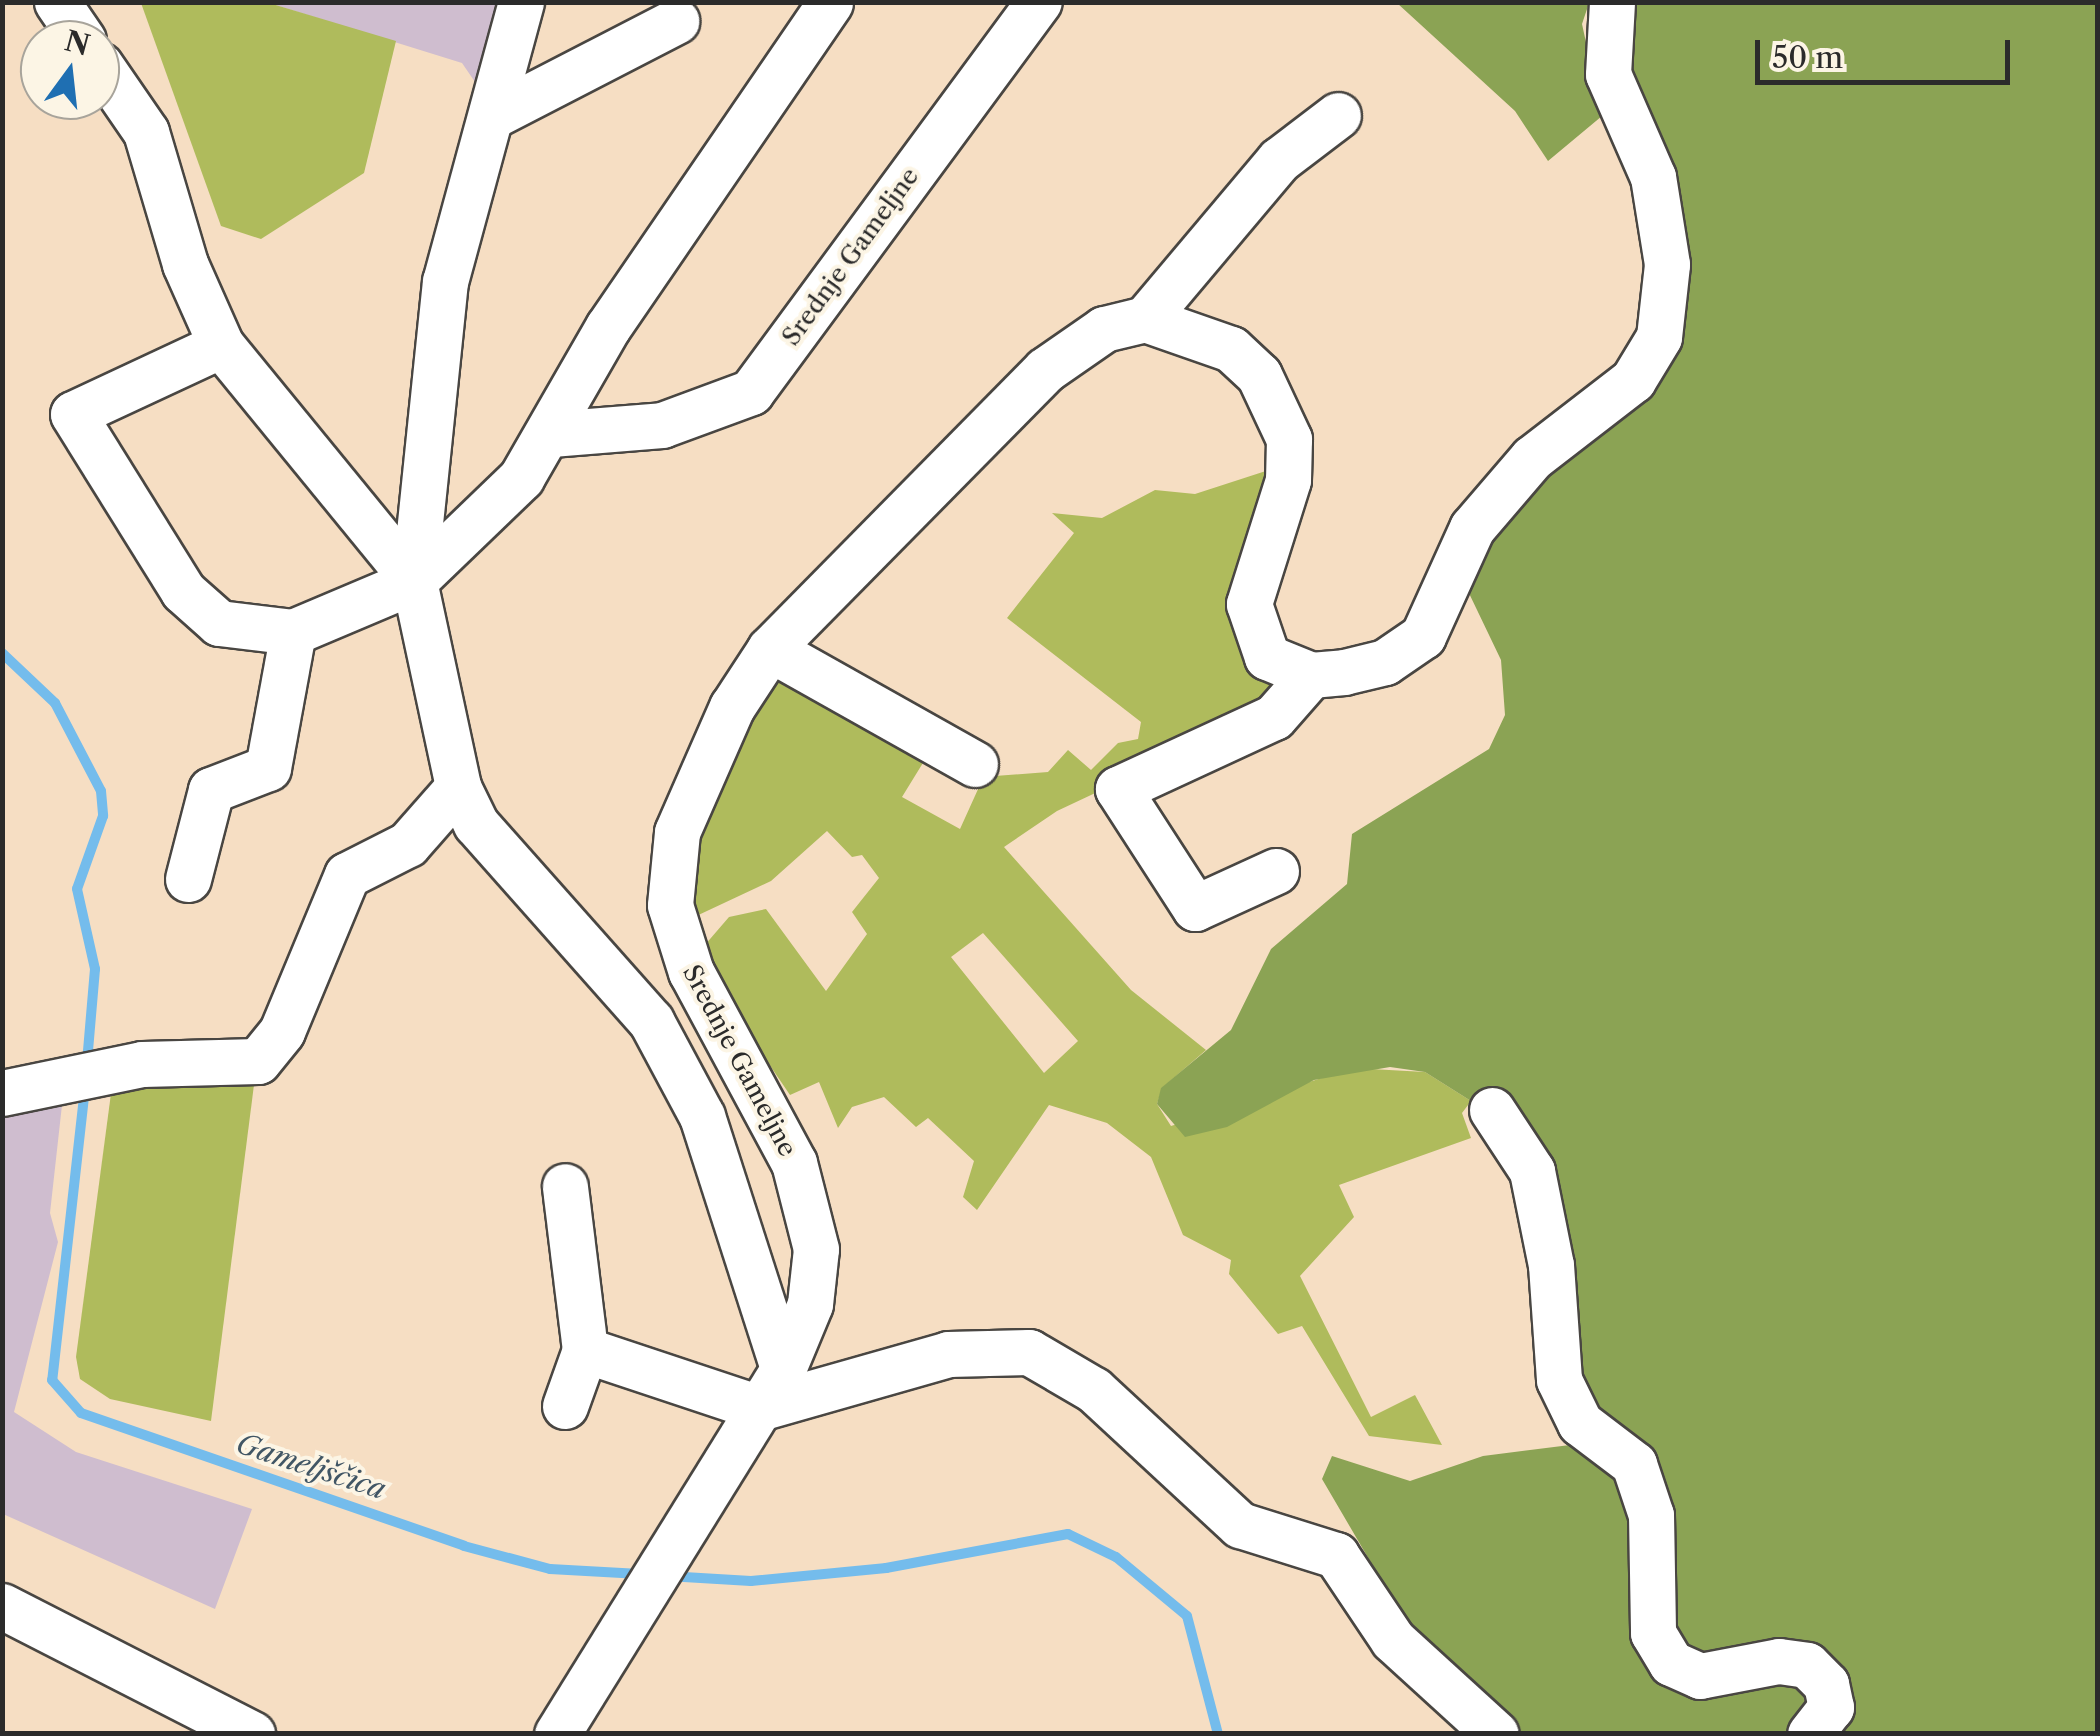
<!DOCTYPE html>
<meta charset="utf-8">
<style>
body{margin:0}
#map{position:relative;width:2100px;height:1736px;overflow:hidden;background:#f6dec3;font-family:"Libre Caslon Text",serif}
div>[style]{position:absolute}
.industrial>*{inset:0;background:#cfbdcf}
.green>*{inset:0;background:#afbb5c}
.forest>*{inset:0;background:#8ba354}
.stream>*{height:10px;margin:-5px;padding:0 5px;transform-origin:5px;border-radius:5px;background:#74bcec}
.roads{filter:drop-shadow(2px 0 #494642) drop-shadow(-2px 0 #494642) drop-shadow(0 2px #494642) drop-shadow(0 -2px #494642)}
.minor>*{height:45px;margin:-22.5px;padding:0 22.5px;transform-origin:22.5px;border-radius:22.5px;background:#fff}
span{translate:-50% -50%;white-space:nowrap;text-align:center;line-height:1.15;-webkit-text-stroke:8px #fcf5e5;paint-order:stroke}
.street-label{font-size:25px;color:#2b2b2b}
.water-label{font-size:28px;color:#415665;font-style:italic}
.frame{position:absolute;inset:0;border:5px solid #2b2b2b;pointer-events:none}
.north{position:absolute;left:20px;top:20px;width:100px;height:100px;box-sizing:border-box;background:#fcf5e5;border:2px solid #a8a49b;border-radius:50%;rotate:15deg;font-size:28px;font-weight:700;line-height:40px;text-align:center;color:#2b2b2b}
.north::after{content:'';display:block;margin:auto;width:35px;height:45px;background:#1f6fb2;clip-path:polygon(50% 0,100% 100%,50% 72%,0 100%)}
.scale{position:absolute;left:1755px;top:40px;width:255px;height:45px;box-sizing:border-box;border:5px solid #2b2b2b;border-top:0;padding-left:12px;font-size:30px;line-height:35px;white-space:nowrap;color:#2b2b2b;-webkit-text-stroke:8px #fcf5e5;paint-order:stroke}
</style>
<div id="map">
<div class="industrial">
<i style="clip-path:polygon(269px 3px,537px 3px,486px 98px,462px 63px)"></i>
<i style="clip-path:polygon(64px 1087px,50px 1213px,58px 1242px,14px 1412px,76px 1452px,252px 1509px,215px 1609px,3px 1514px,2px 1107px)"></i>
</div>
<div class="green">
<i style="clip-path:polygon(141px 3px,269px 3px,396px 41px,364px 173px,261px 239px,221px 226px)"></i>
<i style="clip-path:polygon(evenodd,1278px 467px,1244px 559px,1280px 686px,1276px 708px,1057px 811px,1004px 847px,1131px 990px,1206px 1050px,1162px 1088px,1157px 1104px,1171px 1126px,1353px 1068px,1425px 1072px,1471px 1101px,1462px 1113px,1471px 1138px,1339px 1185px,1354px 1217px,1300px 1276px,1371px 1417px,1415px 1395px,1442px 1445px,1369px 1436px,1302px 1326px,1278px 1334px,1229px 1274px,1231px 1260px,1183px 1235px,1151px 1157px,1107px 1123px,1049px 1105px,977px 1210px,963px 1197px,974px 1161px,928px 1118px,916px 1127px,884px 1097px,852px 1107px,838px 1128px,819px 1082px,790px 1095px,729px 1005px,704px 946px,729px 917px,766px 909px,826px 991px,867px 934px,852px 912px,879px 878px,862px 855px,852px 857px,827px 831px,771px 881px,692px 918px,687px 859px,769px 668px,926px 758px,902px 797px,960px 829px,979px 787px,995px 776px,1048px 772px,1068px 750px,1091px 770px,1118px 743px,1138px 739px,1141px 722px,1007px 618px,1074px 533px,1052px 513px,1102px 518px,1155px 490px,1195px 494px,1278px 467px,983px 933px,1078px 1041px,1044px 1073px,951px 957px,983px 933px)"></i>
<i style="clip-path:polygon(255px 1077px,211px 1421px,110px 1399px,80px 1379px,76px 1357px,112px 1086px)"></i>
</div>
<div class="forest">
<i style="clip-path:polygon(1397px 3px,1589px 3px,1582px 24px,1602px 116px,1548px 161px,1515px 111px)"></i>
<i style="clip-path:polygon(1628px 3px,2097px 3px,2097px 1733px,1524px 1734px,1484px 1708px,1432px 1667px,1322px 1479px,1332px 1456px,1410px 1481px,1483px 1456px,1570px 1445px,1578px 1412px,1507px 1146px,1471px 1101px,1425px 1072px,1390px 1067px,1314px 1080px,1227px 1127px,1185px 1137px,1157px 1104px,1161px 1088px,1231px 1030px,1271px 949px,1347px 884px,1352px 834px,1489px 749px,1505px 715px,1501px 660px,1466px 587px,1484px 539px,1666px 346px,1624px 74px)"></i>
</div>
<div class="stream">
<i style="left:2px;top:653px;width:73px;rotate:43.3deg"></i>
<i style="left:55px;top:703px;width:99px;rotate:62.4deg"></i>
<i style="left:101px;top:791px;width:25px;rotate:85deg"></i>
<i style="left:103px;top:816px;width:77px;rotate:109.6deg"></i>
<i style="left:77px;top:889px;width:82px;rotate:77.3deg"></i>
<i style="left:95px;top:969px;width:93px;rotate:94.9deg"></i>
<i style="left:85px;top:1088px;width:294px;rotate:96.4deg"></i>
<i style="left:52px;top:1380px;width:44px;rotate:48.7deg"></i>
<i style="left:81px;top:1413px;width:405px;rotate:19.1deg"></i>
<i style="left:464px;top:1546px;width:89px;rotate:15deg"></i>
<i style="left:550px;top:1569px;width:90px;rotate:3.2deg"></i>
<i style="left:667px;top:1576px;width:84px;rotate:3.4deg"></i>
<i style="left:751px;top:1581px;width:136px;rotate:-5.5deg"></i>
<i style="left:886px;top:1568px;width:185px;rotate:-10.6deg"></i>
<i style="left:1068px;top:1534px;width:53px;rotate:25.6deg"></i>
<i style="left:1116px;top:1557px;width:92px;rotate:39.7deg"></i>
<i style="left:1187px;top:1616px;width:122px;rotate:75.3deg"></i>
</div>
<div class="roads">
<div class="minor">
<i style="left:57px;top:2px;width:46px;rotate:55.6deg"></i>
<i style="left:521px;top:2px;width:289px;rotate:105.2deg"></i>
<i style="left:445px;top:281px;width:302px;rotate:95.9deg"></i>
<i style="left:414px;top:581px;width:211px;rotate:77.9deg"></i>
<i style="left:458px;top:787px;width:41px;rotate:64.1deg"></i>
<i style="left:476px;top:824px;width:264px;rotate:48.4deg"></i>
<i style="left:651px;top:1021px;width:108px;rotate:61.8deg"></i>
<i style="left:702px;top:1116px;width:266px;rotate:72.2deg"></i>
<i style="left:100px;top:65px;width:81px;rotate:55.5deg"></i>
<i style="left:146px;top:132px;width:138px;rotate:73.5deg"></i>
<i style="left:185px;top:264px;width:89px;rotate:66deg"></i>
<i style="left:221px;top:345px;width:305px;rotate:50.7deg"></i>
<i style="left:496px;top:114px;width:203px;rotate:-27.3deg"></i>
<i style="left:1145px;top:319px;width:208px;rotate:-49.9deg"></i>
<i style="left:1279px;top:160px;width:74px;rotate:-37.3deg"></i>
<i style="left:221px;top:345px;width:163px;rotate:155deg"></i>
<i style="left:73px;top:414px;width:208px;rotate:58.1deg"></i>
<i style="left:183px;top:591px;width:48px;rotate:41.6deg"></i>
<i style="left:219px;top:623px;width:75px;rotate:6.9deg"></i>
<i style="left:293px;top:632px;width:131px;rotate:-22.9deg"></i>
<i style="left:414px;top:581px;width:149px;rotate:-43.9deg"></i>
<i style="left:521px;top:478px;width:174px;rotate:-60.1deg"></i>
<i style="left:608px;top:327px;width:393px;rotate:-55.6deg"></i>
<i style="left:551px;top:434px;width:111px;rotate:-4.6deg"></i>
<i style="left:662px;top:425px;width:95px;rotate:-20.3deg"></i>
<i style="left:751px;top:392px;width:485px;rotate:-53.6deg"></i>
<i style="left:770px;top:649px;width:235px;rotate:29.3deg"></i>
<i style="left:1276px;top:871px;width:89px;rotate:155.4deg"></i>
<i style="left:1195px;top:908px;width:142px;rotate:-122.9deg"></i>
<i style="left:1118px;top:789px;width:172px;rotate:-24.8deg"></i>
<i style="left:1274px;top:717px;width:56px;rotate:-48.6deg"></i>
<i style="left:188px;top:879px;width:92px;rotate:-75.5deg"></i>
<i style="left:211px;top:790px;width:61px;rotate:-21.1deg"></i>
<i style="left:268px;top:768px;width:138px;rotate:-79.6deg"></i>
<i style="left:2px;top:1093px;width:143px;rotate:-11.7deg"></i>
<i style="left:142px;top:1064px;width:116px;rotate:-1.5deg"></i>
<i style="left:258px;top:1061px;width:38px;rotate:-51deg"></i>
<i style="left:282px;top:1031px;width:169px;rotate:-67.4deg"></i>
<i style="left:347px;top:875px;width:68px;rotate:-26.9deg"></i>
<i style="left:408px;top:844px;width:76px;rotate:-48.7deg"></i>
<i style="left:1492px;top:1110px;width:73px;rotate:56.7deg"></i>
<i style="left:1532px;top:1171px;width:96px;rotate:78.6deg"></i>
<i style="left:1551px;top:1265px;width:115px;rotate:86deg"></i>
<i style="left:1559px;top:1380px;width:48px;rotate:64deg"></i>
<i style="left:1580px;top:1423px;width:68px;rotate:37.2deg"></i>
<i style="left:1634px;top:1464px;width:54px;rotate:71.6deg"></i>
<i style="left:1651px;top:1515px;width:118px;rotate:89deg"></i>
<i style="left:1653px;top:1633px;width:35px;rotate:59deg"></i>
<i style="left:1671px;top:1663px;width:32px;rotate:24deg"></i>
<i style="left:1700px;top:1676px;width:80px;rotate:-10.8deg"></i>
<i style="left:1779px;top:1661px;width:28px;rotate:8deg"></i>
<i style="left:1807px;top:1665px;width:27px;rotate:45deg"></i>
<i style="left:1826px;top:1684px;width:24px;rotate:78deg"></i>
<i style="left:1831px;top:1707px;width:34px;rotate:128deg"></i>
<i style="left:585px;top:1350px;width:183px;rotate:18.4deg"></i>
<i style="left:759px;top:1408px;width:197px;rotate:-15.9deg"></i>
<i style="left:948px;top:1354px;width:81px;rotate:-1.4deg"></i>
<i style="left:1029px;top:1352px;width:75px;rotate:30.3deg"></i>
<i style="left:1094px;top:1390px;width:199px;rotate:42.8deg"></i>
<i style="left:1240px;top:1525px;width:101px;rotate:17.4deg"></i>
<i style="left:1336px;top:1555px;width:102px;rotate:56.2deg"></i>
<i style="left:1393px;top:1640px;width:139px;rotate:42.4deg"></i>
<i style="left:565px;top:1406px;width:59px;rotate:-70.3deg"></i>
<i style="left:585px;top:1350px;width:165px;rotate:-97deg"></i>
<i style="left:2px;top:1606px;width:281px;rotate:27.1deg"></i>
<i style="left:557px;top:1734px;width:429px;rotate:-58.2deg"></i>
<i style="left:783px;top:1369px;width:70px;rotate:-67.4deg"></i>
<i style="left:810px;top:1304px;width:55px;rotate:-83.8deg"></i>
<i style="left:816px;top:1249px;width:89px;rotate:-104.3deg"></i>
<i style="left:794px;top:1163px;width:217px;rotate:-118.3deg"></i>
<i style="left:691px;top:972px;width:70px;rotate:-107.4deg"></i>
<i style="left:670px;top:905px;width:73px;rotate:-84.5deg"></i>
<i style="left:677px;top:832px;width:137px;rotate:-66.3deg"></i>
<i style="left:732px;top:707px;width:69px;rotate:-56.8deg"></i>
<i style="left:770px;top:649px;width:392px;rotate:-45.4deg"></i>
<i style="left:1045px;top:370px;width:72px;rotate:-34.8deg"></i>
<i style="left:1104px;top:329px;width:42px;rotate:-13.7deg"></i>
<i style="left:1145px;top:319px;width:91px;rotate:19.2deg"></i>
<i style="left:1231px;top:349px;width:38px;rotate:43deg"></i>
<i style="left:1259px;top:375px;width:71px;rotate:64.9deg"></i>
<i style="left:1289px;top:439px;width:41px;rotate:91.4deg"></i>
<i style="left:1288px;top:480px;width:130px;rotate:107.5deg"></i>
<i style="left:1249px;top:604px;width:56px;rotate:71.2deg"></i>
<i style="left:1267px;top:657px;width:48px;rotate:22.2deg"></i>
<i style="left:1311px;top:675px;width:33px;rotate:-5deg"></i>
<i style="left:1344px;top:672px;width:42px;rotate:-13.7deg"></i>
<i style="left:1385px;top:662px;width:46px;rotate:-34.4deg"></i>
<i style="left:1423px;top:636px;width:119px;rotate:-65.6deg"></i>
<i style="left:1472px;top:528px;width:92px;rotate:-49.4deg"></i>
<i style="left:1532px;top:458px;width:128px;rotate:-37.7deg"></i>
<i style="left:1633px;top:380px;width:50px;rotate:-58.8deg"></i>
<i style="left:1659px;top:337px;width:73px;rotate:-83.7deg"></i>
<i style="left:1667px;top:264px;width:88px;rotate:-99.1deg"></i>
<i style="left:1653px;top:177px;width:112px;rotate:-113.6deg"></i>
<i style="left:1608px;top:74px;width:72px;rotate:-86.8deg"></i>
</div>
</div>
<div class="street-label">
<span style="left:851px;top:257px;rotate:-54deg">Srednje Gameljne</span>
<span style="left:739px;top:1061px;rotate:62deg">Srednje Gameljne</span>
</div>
<div class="water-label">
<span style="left:311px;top:1466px;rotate:18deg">Gameljščica</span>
</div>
<div class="frame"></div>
<div class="north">N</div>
<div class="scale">50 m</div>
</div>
